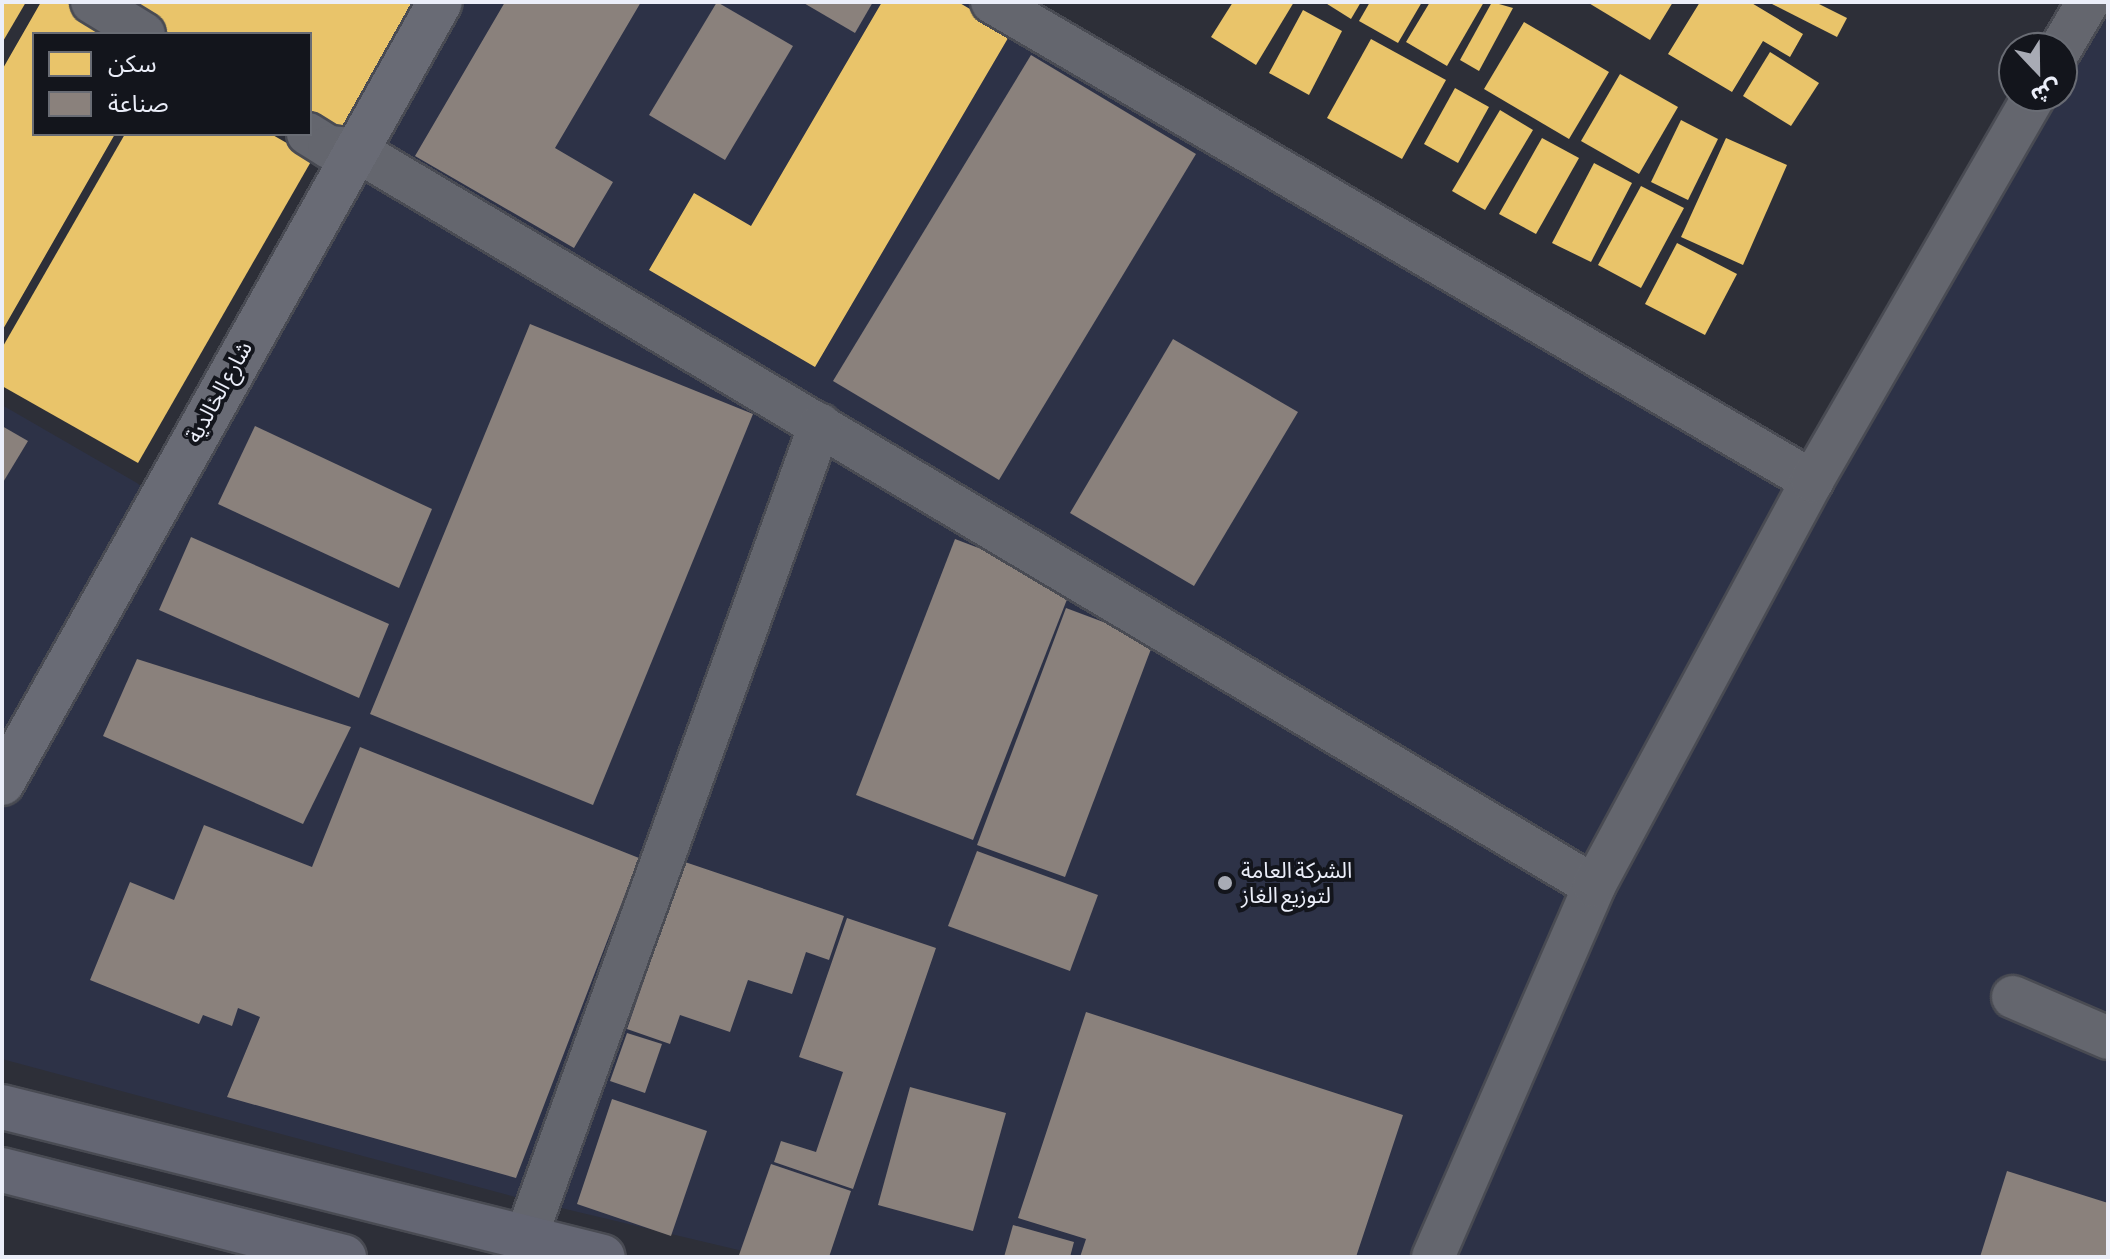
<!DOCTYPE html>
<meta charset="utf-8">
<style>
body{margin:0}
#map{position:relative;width:2110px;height:1259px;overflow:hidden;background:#2d2f38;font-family:"Asap Condensed","Noto Sans Arabic",sans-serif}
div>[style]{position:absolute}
.built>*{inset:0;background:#2d3247}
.homes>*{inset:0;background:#e9c46a}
.industry>*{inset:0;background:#8a817c}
.roads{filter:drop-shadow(2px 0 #494b53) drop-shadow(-2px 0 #494b53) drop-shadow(0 2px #494b53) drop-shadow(0 -2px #494b53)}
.street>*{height:42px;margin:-21px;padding:0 21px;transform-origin:21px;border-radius:21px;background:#64666e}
.secondary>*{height:44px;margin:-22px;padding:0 22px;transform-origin:22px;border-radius:22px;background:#696b75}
.primary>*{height:44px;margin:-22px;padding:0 22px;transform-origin:22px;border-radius:22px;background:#646673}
.dots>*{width:22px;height:22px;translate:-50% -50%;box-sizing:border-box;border:4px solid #13151c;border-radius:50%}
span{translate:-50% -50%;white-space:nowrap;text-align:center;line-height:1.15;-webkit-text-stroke:8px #13151c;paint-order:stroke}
.street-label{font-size:22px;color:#ebeef9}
.poi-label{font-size:22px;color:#ebeef9}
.left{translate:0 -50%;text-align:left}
.frame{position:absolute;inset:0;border:4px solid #ebeef9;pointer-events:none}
.legend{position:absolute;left:32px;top:32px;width:280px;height:104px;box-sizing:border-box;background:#13151c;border:2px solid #696c74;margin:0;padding:10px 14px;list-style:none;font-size:24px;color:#ebeef9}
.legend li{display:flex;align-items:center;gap:16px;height:40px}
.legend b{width:40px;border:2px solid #696c74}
.north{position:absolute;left:1998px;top:32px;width:80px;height:80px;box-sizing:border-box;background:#13151c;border:2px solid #696c74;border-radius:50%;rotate:158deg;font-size:22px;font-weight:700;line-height:32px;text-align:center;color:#ebeef9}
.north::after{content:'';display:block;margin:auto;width:28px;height:36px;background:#a8abb5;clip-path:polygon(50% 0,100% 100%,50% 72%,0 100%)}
</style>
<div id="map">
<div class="built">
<i style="clip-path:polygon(440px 2px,992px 2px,1811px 481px,2034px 96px,2062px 96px,2062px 48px,2108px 2px,2108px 1257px,768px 1257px,523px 1199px,2px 1059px,2px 405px,137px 483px,158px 501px)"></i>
</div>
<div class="homes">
<i style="clip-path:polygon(2px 2px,26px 2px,2px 43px)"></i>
<i style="clip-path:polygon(41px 2px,74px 2px,131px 34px,34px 34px,34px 134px,115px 134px,2px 331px,2px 70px)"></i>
<i style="clip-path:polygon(100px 2px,409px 2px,420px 9px,342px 142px,310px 123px,310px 34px,156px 34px)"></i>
<i style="clip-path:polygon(882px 2px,958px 2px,1011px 33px,815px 367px,649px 270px,694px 193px,751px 226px)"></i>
<i style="clip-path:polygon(1233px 2px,1294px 2px,1256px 65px,1211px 37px)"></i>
<i style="clip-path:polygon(1324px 2px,1361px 2px,1351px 19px)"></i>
<i style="clip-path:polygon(1370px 2px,1422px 2px,1398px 43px,1359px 21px)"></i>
<i style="clip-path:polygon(1430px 2px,1484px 2px,1447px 66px,1406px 42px)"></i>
<i style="clip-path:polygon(1492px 2px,1513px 8px,1479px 71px,1460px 60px)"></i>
<i style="clip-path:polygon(1587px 2px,1673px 2px,1650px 40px)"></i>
<i style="clip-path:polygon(1700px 2px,1750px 2px,1803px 34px,1790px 57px,1763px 41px,1732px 92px,1668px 54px)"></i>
<i style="clip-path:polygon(1768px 2px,1815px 2px,1847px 18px,1837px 37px)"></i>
<i style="clip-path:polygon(1303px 10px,1342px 31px,1309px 95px,1269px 73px)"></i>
<i style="clip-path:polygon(1524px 22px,1609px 72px,1569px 139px,1484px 89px)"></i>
<i style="clip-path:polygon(1371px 39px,1446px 80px,1402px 159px,1327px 118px)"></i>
<i style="clip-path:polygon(1770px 52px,1819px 83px,1791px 126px,1743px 96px)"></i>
<i style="clip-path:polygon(1620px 74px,1678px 107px,1639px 174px,1581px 141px)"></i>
<i style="clip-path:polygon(1455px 88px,1489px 107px,1458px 163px,1424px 144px)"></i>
<i style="clip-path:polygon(1500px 110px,1533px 130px,1485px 210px,1452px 191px)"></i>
<i style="clip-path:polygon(1681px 120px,1718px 139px,1688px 200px,1651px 182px)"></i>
<i style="clip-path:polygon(125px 134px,271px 134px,313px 158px,138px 463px,2px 386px,2px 348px)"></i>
<i style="clip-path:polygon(1542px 138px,1579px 158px,1536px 234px,1499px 214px)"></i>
<i style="clip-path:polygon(1726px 138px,1787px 165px,1743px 265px,1681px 237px)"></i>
<i style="clip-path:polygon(1594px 163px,1632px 183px,1591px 262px,1552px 243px)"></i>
<i style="clip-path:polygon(1641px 186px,1684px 208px,1641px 288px,1598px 265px)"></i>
<i style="clip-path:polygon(1677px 243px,1737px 274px,1705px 335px,1645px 304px)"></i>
</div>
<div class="industry">
<i style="clip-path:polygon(505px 2px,641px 2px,555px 148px,613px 182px,574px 248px,415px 156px)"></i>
<i style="clip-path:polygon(717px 2px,793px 46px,725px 160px,649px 115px)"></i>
<i style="clip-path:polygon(802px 2px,873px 2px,855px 33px)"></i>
<i style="clip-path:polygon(1031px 55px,1196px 154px,999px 480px,833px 381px)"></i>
<i style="clip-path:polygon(530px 324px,753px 414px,593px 805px,370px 714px)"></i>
<i style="clip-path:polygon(1173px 339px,1298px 412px,1194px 586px,1070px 513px)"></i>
<i style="clip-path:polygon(2px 426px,28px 441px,2px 484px)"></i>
<i style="clip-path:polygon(255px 426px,432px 509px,399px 588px,218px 504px)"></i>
<i style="clip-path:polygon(191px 537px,389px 624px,359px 698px,159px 610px)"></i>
<i style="clip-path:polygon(955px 539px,1073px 584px,973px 840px,856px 795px)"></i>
<i style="clip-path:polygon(1066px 608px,1154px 641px,1065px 877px,977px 845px)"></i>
<i style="clip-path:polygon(137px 659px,351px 727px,303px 824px,103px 736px)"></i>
<i style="clip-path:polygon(360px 747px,639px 858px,516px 1178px,227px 1097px,260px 1017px,238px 1008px,232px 1026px,203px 1015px,199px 1024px,90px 980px,130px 882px,174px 900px,204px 825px,312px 867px)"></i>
<i style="clip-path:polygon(977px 851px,1098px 895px,1070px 971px,948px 926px)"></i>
<i style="clip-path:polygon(685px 862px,844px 916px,829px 960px,806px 952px,792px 994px,748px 980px,730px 1032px,680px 1015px,670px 1044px,627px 1029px)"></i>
<i style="clip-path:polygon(847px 918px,936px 948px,853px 1189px,774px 1162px,781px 1141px,816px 1152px,843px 1072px,799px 1057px)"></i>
<i style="clip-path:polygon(1086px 1012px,1403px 1115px,1356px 1257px,1080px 1257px,1086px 1239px,1018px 1218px)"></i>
<i style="clip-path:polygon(627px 1033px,662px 1044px,645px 1093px,610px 1081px)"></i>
<i style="clip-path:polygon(910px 1087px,1006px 1113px,973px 1231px,878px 1205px)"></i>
<i style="clip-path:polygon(612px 1099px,707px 1131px,671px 1236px,577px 1204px)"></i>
<i style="clip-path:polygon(771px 1164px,851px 1191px,829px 1257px,739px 1255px)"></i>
<i style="clip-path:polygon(2007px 1171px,2108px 1203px,2108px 1257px,1980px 1257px)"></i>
<i style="clip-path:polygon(1013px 1225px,1074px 1242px,1070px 1257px,1004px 1257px)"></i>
</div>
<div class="roads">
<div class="street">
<i style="left:92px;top:2px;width:61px;rotate:31.6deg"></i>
<i style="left:992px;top:2px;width:950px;rotate:30.29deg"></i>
<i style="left:2061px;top:48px;width:53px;rotate:-59.6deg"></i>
<i style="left:308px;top:134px;width:25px;rotate:32deg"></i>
<i style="left:329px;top:147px;width:25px;rotate:5deg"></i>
<i style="left:354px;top:149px;width:1442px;rotate:30.73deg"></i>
<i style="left:2013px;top:997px;width:103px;rotate:23.3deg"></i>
<i style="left:526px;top:1237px;width:864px;rotate:-70.1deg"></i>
<i style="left:1433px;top:1257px;width:404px;rotate:-66.5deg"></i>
<i style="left:1594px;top:886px;width:460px;rotate:-61.7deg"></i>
<i style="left:1812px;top:481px;width:444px;rotate:-60deg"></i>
</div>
<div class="secondary">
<i style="left:2px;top:783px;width:895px;rotate:-60.72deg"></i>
</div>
<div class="primary">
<i style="left:2px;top:1107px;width:619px;rotate:14.01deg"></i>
<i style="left:2px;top:1170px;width:353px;rotate:14.3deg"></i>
</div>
</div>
<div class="dots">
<i style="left:1225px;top:883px;background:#a8abb5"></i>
</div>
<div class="street-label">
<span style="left:219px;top:392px;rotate:-61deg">شارع الخالدية</span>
</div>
<div class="poi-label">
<span class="left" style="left:1241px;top:883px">الشركة العامة<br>لتوزيع الغاز</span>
</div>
<div class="frame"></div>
<ul class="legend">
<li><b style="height:22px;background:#e9c46a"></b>سكن</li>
<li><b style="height:22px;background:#8a817c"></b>صناعة</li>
</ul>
<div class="north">ش</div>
</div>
